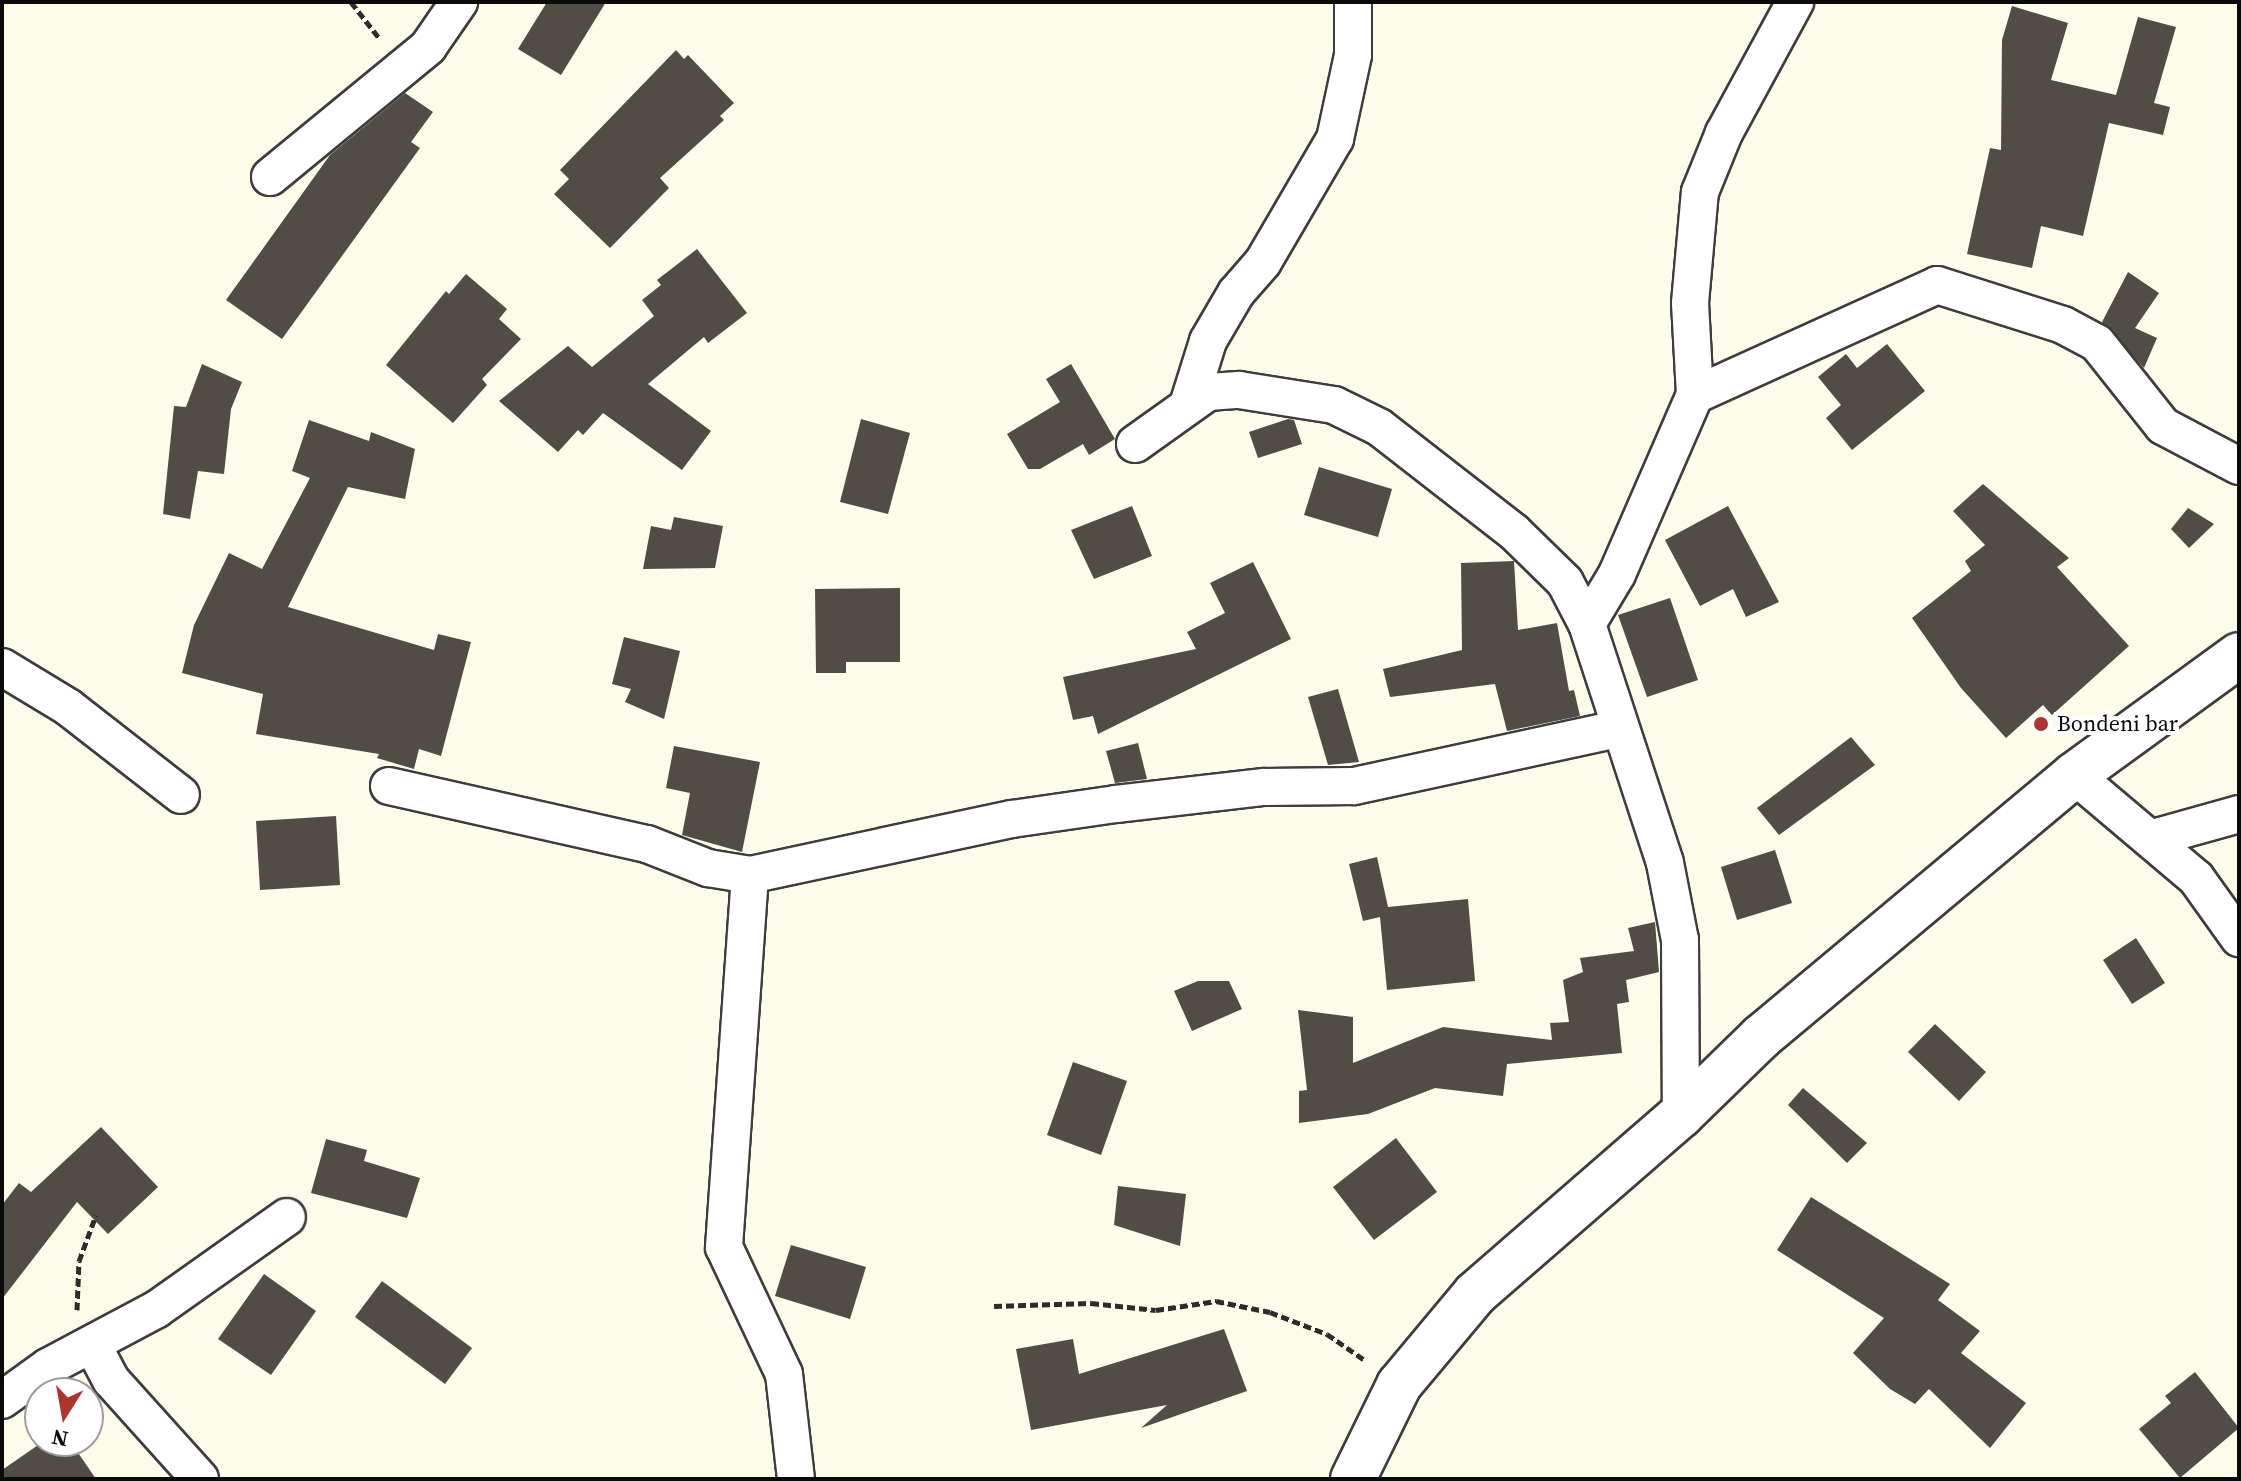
<!DOCTYPE html>
<style>
body{margin:0}
#map{position:relative;width:2241px;height:1481px;overflow:hidden;background:#fdfbe9;font-family:"Source Serif 4",serif}
div>[style]{position:absolute}
.building>*{inset:0;background:#524c47}
.path>*{height:5px;margin-top:-2.5px;transform-origin:0;background:repeating-linear-gradient(90deg,#2c2c2c 0 8px,transparent 0 12px)}
.roads{filter:drop-shadow(2px 0 #3d3d3d) drop-shadow(-2px 0 #3d3d3d) drop-shadow(0 2px #3d3d3d) drop-shadow(0 -2px #3d3d3d)}
.minor>*{height:36px;margin:-18px;padding:0 18px;transform-origin:18px;border-radius:18px;background:#fff}
.tertiary>*{height:44px;margin:-22px;padding:0 22px;transform-origin:22px;border-radius:22px;background:#fff}
.dots>*{width:22px;height:22px;translate:-50% -50%;box-sizing:border-box;border:4px solid #fff;border-radius:50%}
span{translate:-50% -50%;white-space:nowrap;text-align:center;line-height:1.15;-webkit-text-stroke:8px #fff;paint-order:stroke}
.poi-label{font-size:22px;color:#0a0a0a}
.left{translate:0 -50%;text-align:left}
.frame{position:absolute;inset:0;border:4px solid #0a0a0a;pointer-events:none}
.north{position:absolute;left:24px;top:1377px;width:80px;height:80px;box-sizing:border-box;background:#fff;border:2px solid #9d9d9d;border-radius:50%;rotate:191deg;font-size:22px;font-weight:700;line-height:32px;text-align:center;color:#0a0a0a}
.north::after{content:'';display:block;margin:auto;width:28px;height:36px;background:#af342d;clip-path:polygon(50% 0,100% 100%,50% 72%,0 100%)}
</style>
<div id="map">
<div class="building">
<i style="clip-path:polygon(547px 2px,606px 2px,561px 75px,518px 49px)"></i>
<i style="clip-path:polygon(2012px 6px,2068px 23px,2051px 80px,2116px 95px,2138px 17px,2176px 27px,2154px 103px,2170px 107px,2163px 135px,2109px 123px,2083px 236px,2041px 226px,2032px 268px,1967px 254px,1990px 148px,2001px 150px,2002px 40px)"></i>
<i style="clip-path:polygon(676px 50px,684px 59px,688px 55px,734px 103px,720px 116px,724px 120px,660px 178px,669px 188px,610px 248px,554px 194px,569px 179px,560px 170px)"></i>
<i style="clip-path:polygon(405px 93px,433px 112px,411px 142px,420px 148px,282px 339px,226px 300px,330px 155px)"></i>
<i style="clip-path:polygon(697px 249px,747px 313px,708px 343px,704px 337px,648px 384px,711px 431px,682px 470px,603px 413px,583px 435px,578px 430px,558px 452px,499px 401px,568px 346px,592px 367px,654px 316px,642px 300px,661px 285px,657px 280px)"></i>
<i style="clip-path:polygon(2128px 272px,2159px 293px,2135px 328px,2157px 338px,2144px 368px,2102px 322px)"></i>
<i style="clip-path:polygon(466px 274px,507px 309px,499px 319px,521px 339px,482px 379px,487px 385px,453px 423px,386px 365px,446px 291px,449px 294px)"></i>
<i style="clip-path:polygon(1887px 344px,1925px 391px,1852px 450px,1826px 418px,1841px 405px,1818px 377px,1846px 354px,1857px 368px)"></i>
<i style="clip-path:polygon(202px 364px,242px 382px,231px 409px,224px 474px,198px 471px,190px 519px,163px 514px,174px 406px,186px 407px)"></i>
<i style="clip-path:polygon(1071px 364px,1115px 439px,1089px 455px,1083px 444px,1040px 469px,1028px 469px,1007px 434px,1060px 402px,1046px 379px)"></i>
<i style="clip-path:polygon(861px 419px,910px 433px,888px 514px,840px 502px)"></i>
<i style="clip-path:polygon(1288px 419px,1294px 420px,1302px 444px,1258px 458px,1249px 432px)"></i>
<i style="clip-path:polygon(309px 420px,369px 441px,371px 432px,415px 449px,405px 499px,348px 487px,288px 607px,434px 650px,438px 634px,471px 642px,441px 756px,419px 749px,414px 769px,377px 758px,379px 754px,256px 734px,263px 694px,182px 673px,194px 625px,229px 553px,262px 569px,310px 478px,292px 471px)"></i>
<i style="clip-path:polygon(1319px 467px,1392px 489px,1378px 537px,1304px 515px)"></i>
<i style="clip-path:polygon(1983px 484px,2069px 558px,2057px 567px,2129px 646px,2052px 715px,2043px 705px,2006px 738px,1961px 688px,1912px 618px,1971px 571px,1965px 561px,1985px 545px,1953px 511px)"></i>
<i style="clip-path:polygon(1132px 506px,1152px 556px,1094px 579px,1071px 530px)"></i>
<i style="clip-path:polygon(1728px 506px,1779px 602px,1746px 617px,1733px 589px,1700px 606px,1665px 540px)"></i>
<i style="clip-path:polygon(2188px 508px,2214px 524px,2189px 548px,2171px 529px)"></i>
<i style="clip-path:polygon(674px 517px,723px 526px,715px 568px,643px 569px,651px 526px,671px 530px)"></i>
<i style="clip-path:polygon(1514px 561px,1518px 630px,1557px 623px,1569px 691px,1574px 690px,1580px 716px,1507px 731px,1495px 684px,1390px 697px,1383px 669px,1462px 650px,1461px 563px)"></i>
<i style="clip-path:polygon(1253px 562px,1291px 639px,1098px 734px,1093px 716px,1073px 720px,1063px 677px,1196px 649px,1187px 632px,1225px 613px,1210px 583px)"></i>
<i style="clip-path:polygon(900px 588px,900px 662px,846px 662px,846px 673px,816px 673px,815px 589px)"></i>
<i style="clip-path:polygon(1670px 598px,1698px 680px,1647px 697px,1618px 615px)"></i>
<i style="clip-path:polygon(624px 637px,680px 651px,664px 719px,625px 702px,631px 689px,612px 684px)"></i>
<i style="clip-path:polygon(1338px 689px,1359px 762px,1328px 765px,1308px 697px)"></i>
<i style="clip-path:polygon(1851px 737px,1875px 765px,1779px 835px,1757px 808px)"></i>
<i style="clip-path:polygon(1138px 743px,1147px 779px,1115px 783px,1106px 751px)"></i>
<i style="clip-path:polygon(674px 746px,760px 762px,742px 852px,682px 835px,690px 793px,666px 788px)"></i>
<i style="clip-path:polygon(336px 816px,340px 885px,260px 890px,256px 821px)"></i>
<i style="clip-path:polygon(1775px 850px,1792px 903px,1737px 920px,1721px 867px)"></i>
<i style="clip-path:polygon(1377px 857px,1388px 907px,1468px 899px,1475px 981px,1387px 990px,1380px 917px,1363px 921px,1349px 864px)"></i>
<i style="clip-path:polygon(1655px 922px,1659px 972px,1626px 980px,1629px 1002px,1617px 1004px,1622px 1053px,1507px 1064px,1503px 1096px,1435px 1088px,1368px 1114px,1299px 1123px,1299px 1091px,1307px 1090px,1298px 1010px,1353px 1017px,1353px 1063px,1443px 1027px,1552px 1040px,1550px 1023px,1569px 1022px,1563px 980px,1583px 972px,1580px 958px,1634px 951px,1628px 928px)"></i>
<i style="clip-path:polygon(2136px 938px,2165px 983px,2132px 1004px,2103px 960px)"></i>
<i style="clip-path:polygon(1198px 981px,1229px 981px,1242px 1009px,1192px 1031px,1174px 991px)"></i>
<i style="clip-path:polygon(1935px 1024px,1986px 1072px,1959px 1101px,1908px 1052px)"></i>
<i style="clip-path:polygon(1073px 1062px,1127px 1081px,1101px 1155px,1047px 1135px)"></i>
<i style="clip-path:polygon(1803px 1088px,1867px 1143px,1847px 1163px,1788px 1105px)"></i>
<i style="clip-path:polygon(101px 1127px,158px 1187px,108px 1234px,77px 1202px,2px 1299px,2px 1205px,19px 1183px,31px 1192px)"></i>
<i style="clip-path:polygon(1396px 1138px,1437px 1192px,1374px 1240px,1333px 1187px)"></i>
<i style="clip-path:polygon(326px 1139px,367px 1150px,364px 1161px,420px 1178px,407px 1218px,311px 1193px)"></i>
<i style="clip-path:polygon(1118px 1186px,1186px 1194px,1180px 1246px,1114px 1225px)"></i>
<i style="clip-path:polygon(1811px 1197px,1950px 1284px,1938px 1300px,1980px 1331px,1961px 1353px,2026px 1403px,1990px 1448px,1929px 1389px,1915px 1404px,1890px 1389px,1853px 1353px,1884px 1318px,1777px 1250px)"></i>
<i style="clip-path:polygon(791px 1245px,866px 1267px,850px 1319px,775px 1296px)"></i>
<i style="clip-path:polygon(264px 1274px,316px 1311px,271px 1375px,218px 1339px)"></i>
<i style="clip-path:polygon(382px 1281px,472px 1348px,445px 1384px,355px 1317px)"></i>
<i style="clip-path:polygon(1224px 1329px,1247px 1391px,1141px 1428px,1167px 1405px,1031px 1430px,1016px 1349px,1073px 1339px,1079px 1374px)"></i>
<i style="clip-path:polygon(2195px 1372px,2239px 1428px,2180px 1478px,2139px 1429px,2171px 1403px,2165px 1396px)"></i>
<i style="clip-path:polygon(44px 1441px,70px 1441px,96px 1479px,2px 1479px,2px 1470px)"></i>
</div>
<div class="path">
<i style="left:351px;top:2px;width:47px;rotate:51.9deg"></i>
<i style="left:994px;top:1306px;width:97px;rotate:-1.8deg"></i>
<i style="left:1091px;top:1303px;width:65px;rotate:6.1deg"></i>
<i style="left:1156px;top:1310px;width:61px;rotate:-8.5deg"></i>
<i style="left:1216px;top:1301px;width:55px;rotate:11.5deg"></i>
<i style="left:1270px;top:1312px;width:61px;rotate:21.1deg"></i>
<i style="left:1327px;top:1334px;width:47px;rotate:34.7deg"></i>
<i style="left:77px;top:1310px;width:49px;rotate:-87.7deg"></i>
<i style="left:79px;top:1261px;width:49px;rotate:-69.7deg"></i>
</div>
<div class="roads">
<div class="minor">
<i style="left:270px;top:177px;width:205px;rotate:-39.4deg"></i>
<i style="left:428px;top:47px;width:55px;rotate:-55.4deg"></i>
<i style="left:1695px;top:395px;width:92px;rotate:-93.1deg"></i>
<i style="left:1690px;top:303px;width:111px;rotate:-84.9deg"></i>
<i style="left:1700px;top:192px;width:64px;rotate:-67.9deg"></i>
<i style="left:1724px;top:133px;width:149px;rotate:-61.5deg"></i>
<i style="left:1188px;top:405px;width:67px;rotate:-72.6deg"></i>
<i style="left:1208px;top:341px;width:56px;rotate:-59.7deg"></i>
<i style="left:1236px;top:293px;width:41px;rotate:-48.9deg"></i>
<i style="left:1263px;top:262px;width:143px;rotate:-59.7deg"></i>
<i style="left:1335px;top:139px;width:86px;rotate:-77.9deg"></i>
<i style="left:1353px;top:55px;width:53px;rotate:-90deg"></i>
<i style="left:1135px;top:444px;width:90px;rotate:-35.5deg"></i>
<i style="left:1208px;top:392px;width:31px;rotate:-4deg"></i>
<i style="left:1239px;top:390px;width:96px;rotate:9deg"></i>
<i style="left:1334px;top:405px;width:50px;rotate:26.1deg"></i>
<i style="left:1379px;top:427px;width:171px;rotate:37.9deg"></i>
<i style="left:1514px;top:532px;width:71px;rotate:44.4deg"></i>
<i style="left:1565px;top:582px;width:47px;rotate:62.4deg"></i>
<i style="left:1587px;top:624px;width:251px;rotate:71.9deg"></i>
<i style="left:1665px;top:863px;width:78px;rotate:79deg"></i>
<i style="left:1680px;top:940px;width:175px;rotate:89.7deg"></i>
<i style="left:1587px;top:624px;width:58px;rotate:-59deg"></i>
<i style="left:1617px;top:574px;width:195px;rotate:-66.5deg"></i>
<i style="left:1695px;top:395px;width:266px;rotate:-24.4deg"></i>
<i style="left:1937px;top:285px;width:132px;rotate:17.6deg"></i>
<i style="left:2063px;top:325px;width:38px;rotate:28deg"></i>
<i style="left:2097px;top:343px;width:106px;rotate:51.5deg"></i>
<i style="left:2163px;top:426px;width:86px;rotate:27.8deg"></i>
<i style="left:2px;top:667px;width:77px;rotate:31.2deg"></i>
<i style="left:68px;top:707px;width:143px;rotate:37.9deg"></i>
<i style="left:2074px;top:775px;width:160px;rotate:40.2deg"></i>
<i style="left:2196px;top:878px;width:74px;rotate:54.4deg"></i>
<i style="left:389px;top:786px;width:264px;rotate:12.7deg"></i>
<i style="left:647px;top:844px;width:66px;rotate:21.5deg"></i>
<i style="left:708px;top:868px;width:43px;rotate:9.5deg"></i>
<i style="left:750px;top:875px;width:268px;rotate:-12.1deg"></i>
<i style="left:1012px;top:819px;width:105px;rotate:-8.2deg"></i>
<i style="left:1116px;top:804px;width:149px;rotate:-6.6deg"></i>
<i style="left:1264px;top:787px;width:90px;rotate:-0.6deg"></i>
<i style="left:1354px;top:786px;width:270px;rotate:-12.2deg"></i>
<i style="left:2153px;top:838px;width:89px;rotate:-15.6deg"></i>
<i style="left:750px;top:875px;width:373px;rotate:94deg"></i>
<i style="left:724px;top:1247px;width:140px;rotate:64.7deg"></i>
<i style="left:784px;top:1374px;width:106px;rotate:83.5deg"></i>
<i style="left:92px;top:1344px;width:41px;rotate:62.2deg"></i>
<i style="left:111px;top:1380px;width:133px;rotate:48deg"></i>
<i style="left:2px;top:1400px;width:57px;rotate:-35.7deg"></i>
<i style="left:48px;top:1367px;width:123px;rotate:-28deg"></i>
<i style="left:157px;top:1309px;width:159px;rotate:-35.3deg"></i>
</div>
<div class="tertiary">
<i style="left:1353px;top:1479px;width:105px;rotate:-63.9deg"></i>
<i style="left:1399px;top:1385px;width:119px;rotate:-50.1deg"></i>
<i style="left:1475px;top:1294px;width:273px;rotate:-41deg"></i>
<i style="left:1681px;top:1115px;width:112px;rotate:-44.3deg"></i>
<i style="left:1761px;top:1037px;width:408px;rotate:-39.9deg"></i>
<i style="left:2074px;top:775px;width:204px;rotate:-36deg"></i>
</div>
</div>
<div class="dots">
<i style="left:2041px;top:724px;background:#af342d"></i>
</div>
<div class="poi-label">
<span class="left" style="left:2057px;top:724px">Bondeni bar</span>
</div>
<div class="frame"></div>
<div class="north">N</div>
</div>
